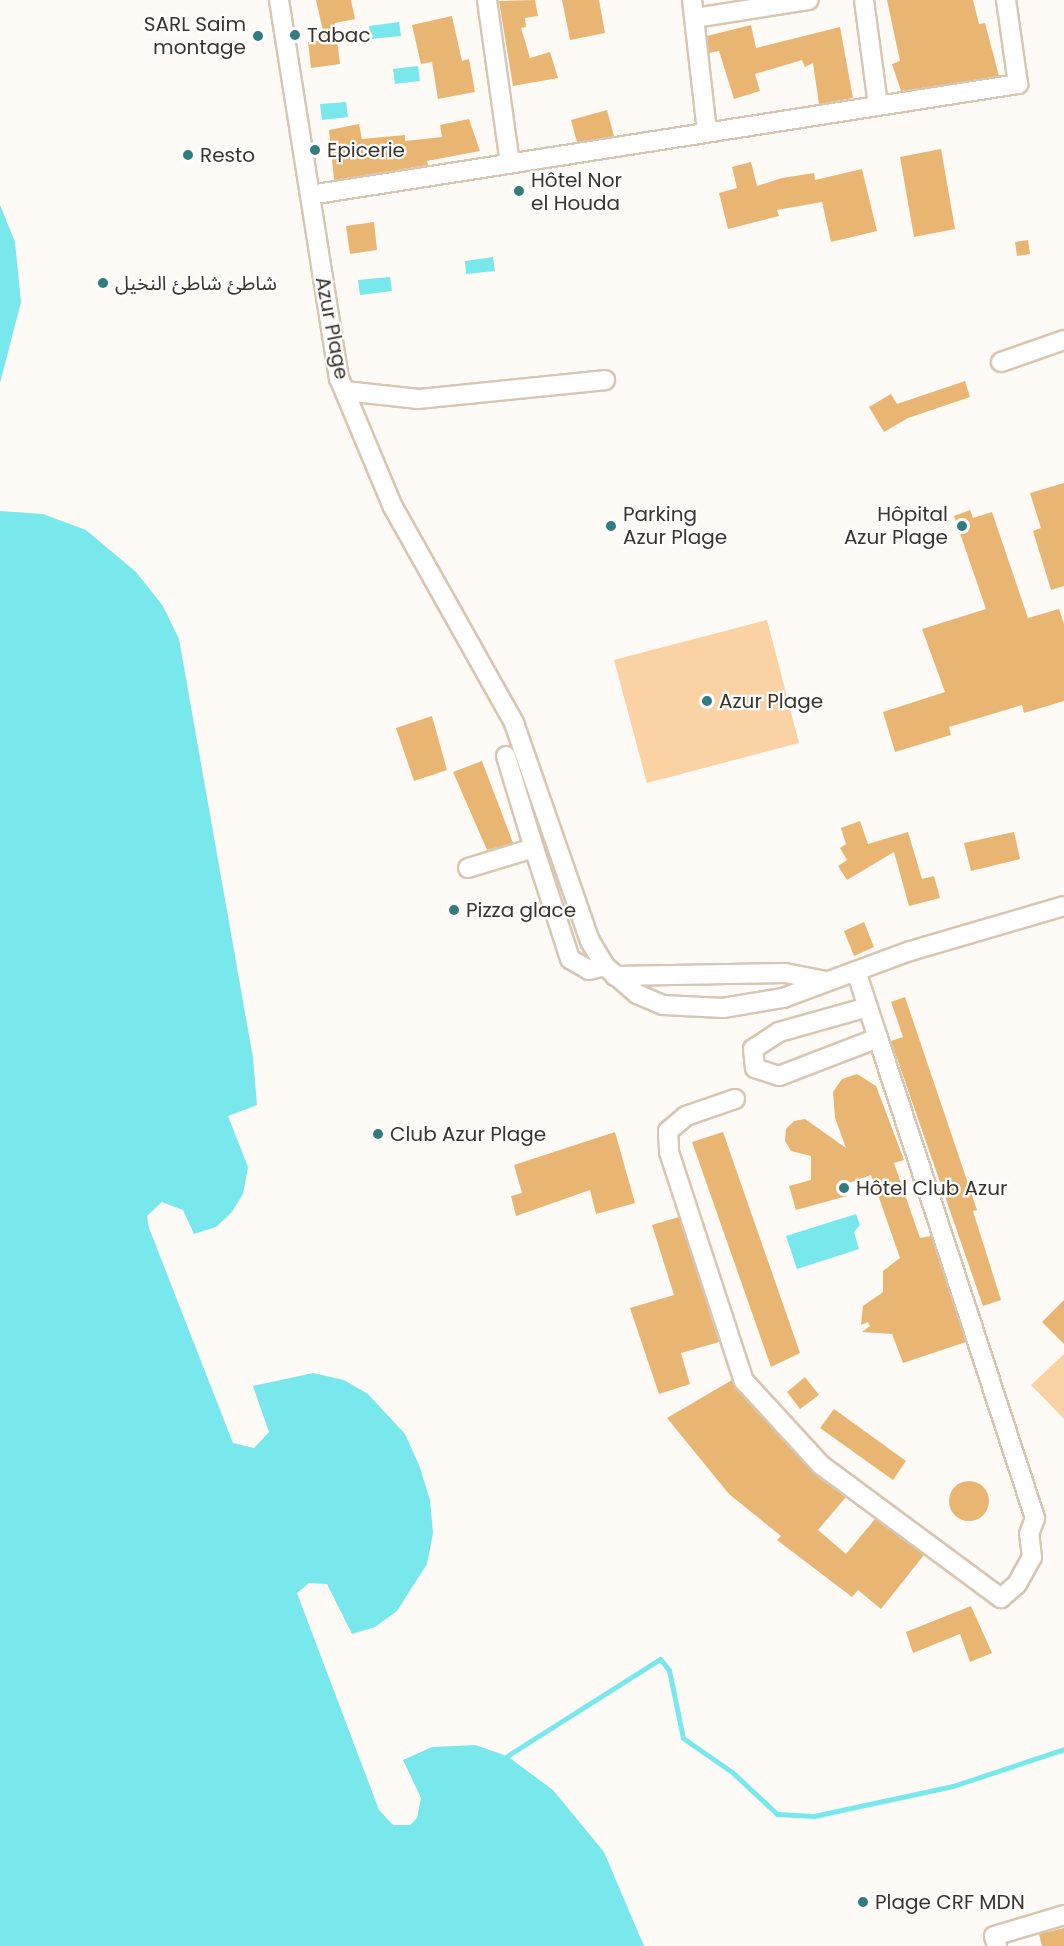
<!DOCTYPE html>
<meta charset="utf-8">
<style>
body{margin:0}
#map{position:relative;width:1064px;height:1946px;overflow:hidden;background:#fefaf6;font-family:Poppins,"Noto Sans Arabic",sans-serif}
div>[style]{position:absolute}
.green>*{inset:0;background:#fad2a3}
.water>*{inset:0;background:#78e8ec}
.stream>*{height:5px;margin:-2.5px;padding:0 2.5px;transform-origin:2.5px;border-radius:2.5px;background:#78e8ec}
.building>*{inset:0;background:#e9b573}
.round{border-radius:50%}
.roads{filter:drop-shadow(2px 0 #d7c6b2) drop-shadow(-2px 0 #d7c6b2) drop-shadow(0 2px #d7c6b2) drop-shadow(0 -2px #d7c6b2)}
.minor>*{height:18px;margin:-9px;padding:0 9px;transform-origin:9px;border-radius:9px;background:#fff}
.dots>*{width:16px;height:16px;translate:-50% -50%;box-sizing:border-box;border:3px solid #fff;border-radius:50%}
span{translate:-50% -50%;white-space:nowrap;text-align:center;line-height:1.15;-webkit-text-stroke:4.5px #fff;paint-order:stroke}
.poi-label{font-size:20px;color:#3a342c}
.right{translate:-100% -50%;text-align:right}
.left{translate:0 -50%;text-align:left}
.street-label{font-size:20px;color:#3a342c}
</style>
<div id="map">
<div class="green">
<i style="clip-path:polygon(767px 620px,799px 743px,647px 783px,614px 660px)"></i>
<i style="clip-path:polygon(1064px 1354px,1064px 1419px,1031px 1385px)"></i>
</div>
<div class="water">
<i style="clip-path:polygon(399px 22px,401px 36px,371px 39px,369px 26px)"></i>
<i style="clip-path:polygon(418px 66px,420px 81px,395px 84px,393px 69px)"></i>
<i style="clip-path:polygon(346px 102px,348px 117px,322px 120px,320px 104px)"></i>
<i style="clip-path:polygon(0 205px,15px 242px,21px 302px,0 383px)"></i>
<i style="clip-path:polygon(493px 257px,495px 271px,466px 274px,465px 261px)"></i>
<i style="clip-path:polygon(390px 277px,392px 291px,360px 295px,358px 280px)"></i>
<i style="clip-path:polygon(0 511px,43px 514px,86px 530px,136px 572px,163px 606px,179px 639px,253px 1058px,257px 1105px,228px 1116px,248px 1167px,243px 1194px,232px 1212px,216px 1227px,194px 1234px,183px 1210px,162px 1202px,147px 1216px,149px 1228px,233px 1443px,254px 1448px,269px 1432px,253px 1386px,313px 1373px,344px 1380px,368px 1394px,405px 1434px,419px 1465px,430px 1500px,433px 1533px,427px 1564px,397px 1611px,375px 1627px,352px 1634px,327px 1584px,309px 1583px,297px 1593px,379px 1810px,393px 1825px,410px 1825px,417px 1818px,421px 1798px,403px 1760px,432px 1747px,475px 1745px,507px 1756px,553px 1790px,604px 1852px,644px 1946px,0 1946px)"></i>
<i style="clip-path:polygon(856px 1214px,860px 1225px,854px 1232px,859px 1249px,797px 1269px,786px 1236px)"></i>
</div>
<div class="stream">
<i style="left:507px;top:1756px;width:181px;rotate:-32.4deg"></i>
<i style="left:660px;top:1659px;width:14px;rotate:51deg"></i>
<i style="left:669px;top:1670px;width:69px;rotate:78.4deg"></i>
<i style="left:683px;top:1738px;width:60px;rotate:34.8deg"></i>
<i style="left:732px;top:1772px;width:62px;rotate:43deg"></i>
<i style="left:777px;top:1814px;width:37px;rotate:3deg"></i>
<i style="left:814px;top:1816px;width:142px;rotate:-12.2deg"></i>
<i style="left:953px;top:1786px;width:117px;rotate:-18.4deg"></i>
</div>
<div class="building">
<i style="clip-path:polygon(316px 0,351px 0,355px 19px,335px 23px,340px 64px,311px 68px,308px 42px,325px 40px)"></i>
<i style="clip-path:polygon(535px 0,538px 16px,525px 18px,526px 27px,521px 28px,530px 58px,550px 52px,558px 78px,513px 86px,499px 1px)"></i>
<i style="clip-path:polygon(562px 0,599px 0,605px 33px,570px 40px)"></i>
<i style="clip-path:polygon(887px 0,973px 0,979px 24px,985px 23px,999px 76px,901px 91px,892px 64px,900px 61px)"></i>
<i style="clip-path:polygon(452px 16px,462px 61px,469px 59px,475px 92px,438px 99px,432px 62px,421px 64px,412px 25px)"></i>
<i style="clip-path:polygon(751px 25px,756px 48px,840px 27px,853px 98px,819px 104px,813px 63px,805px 67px,802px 60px,755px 74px,760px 91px,734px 99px,719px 51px,709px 53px,707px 36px)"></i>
<i style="clip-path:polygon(607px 110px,614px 136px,577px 142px,571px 120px)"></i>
<i style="clip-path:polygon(469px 119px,480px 151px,427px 161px,428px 165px,334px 180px,329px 130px,359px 124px,362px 139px,405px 135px,405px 141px,442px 137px,440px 125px)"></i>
<i style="clip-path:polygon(941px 149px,955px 229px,914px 237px,900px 157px)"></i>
<i style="clip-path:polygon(751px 162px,757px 186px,782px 178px,814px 173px,815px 180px,862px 169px,877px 231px,831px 242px,822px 202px,777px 210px,779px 216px,728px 229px,719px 193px,737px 188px,732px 167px)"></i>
<i style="clip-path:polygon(374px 222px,377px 250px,350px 254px,346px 226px)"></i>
<i style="clip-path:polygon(1028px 240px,1030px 254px,1017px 256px,1015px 242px)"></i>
<i style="clip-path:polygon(965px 381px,970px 397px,908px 418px,884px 432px,869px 407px,891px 394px,897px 404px)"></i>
<i style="clip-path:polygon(1064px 483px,1064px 586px,1051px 590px,1033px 531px,1041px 528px,1030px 493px)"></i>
<i style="clip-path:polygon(970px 510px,973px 518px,992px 512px,1028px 618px,1059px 609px,1064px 624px,1064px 701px,1024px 713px,1022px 705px,949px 727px,951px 735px,895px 752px,883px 712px,945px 692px,922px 629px,986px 609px,954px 516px)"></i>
<i style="clip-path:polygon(432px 716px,447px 770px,414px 781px,396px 728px)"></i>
<i style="clip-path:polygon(482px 761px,513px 843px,487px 850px,453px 772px)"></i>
<i style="clip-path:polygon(860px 821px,868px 844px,908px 832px,922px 879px,934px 876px,940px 898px,909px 906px,894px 852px,847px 880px,838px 866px,847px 860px,840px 848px,846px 844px,841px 828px)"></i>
<i style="clip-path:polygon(1014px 832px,1020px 859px,971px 871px,964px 843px)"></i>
<i style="clip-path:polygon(864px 922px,874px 947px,854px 956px,844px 931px)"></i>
<i style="clip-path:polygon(905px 997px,977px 1210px,973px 1211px,1001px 1300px,983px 1306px,891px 1041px,903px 1037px,891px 1002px)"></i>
<i style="clip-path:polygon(857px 1074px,876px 1086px,904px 1160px,894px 1163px,920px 1238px,931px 1236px,966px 1342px,903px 1363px,892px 1334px,862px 1332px,870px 1326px,868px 1322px,861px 1325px,863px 1306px,883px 1292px,883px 1271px,900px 1258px,871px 1175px,844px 1185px,847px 1196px,796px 1210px,789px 1186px,811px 1180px,811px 1156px,791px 1151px,785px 1141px,786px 1129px,794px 1121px,805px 1119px,846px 1148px,835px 1118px,833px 1092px,842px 1079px)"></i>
<i style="clip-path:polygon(615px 1132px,635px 1203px,596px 1214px,590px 1190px,516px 1216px,511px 1196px,522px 1193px,514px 1165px)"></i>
<i style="clip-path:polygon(723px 1132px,800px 1353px,771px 1367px,692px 1142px)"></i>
<i style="clip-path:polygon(679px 1217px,719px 1342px,681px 1353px,690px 1384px,659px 1394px,630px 1308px,674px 1295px,652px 1225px)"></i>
<i style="clip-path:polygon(1064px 1300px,1064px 1344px,1042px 1322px)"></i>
<i style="clip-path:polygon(805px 1377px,819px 1395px,800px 1409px,787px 1392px)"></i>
<i style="clip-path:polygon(732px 1380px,813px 1473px,846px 1497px,818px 1530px,846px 1554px,875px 1519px,924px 1555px,881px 1609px,858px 1590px,852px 1597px,777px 1540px,781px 1536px,729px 1494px,667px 1418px)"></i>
<i style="clip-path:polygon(834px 1409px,906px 1461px,893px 1480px,820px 1428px)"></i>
<i class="round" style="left:949px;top:1481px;width:40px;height:40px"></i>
<i style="clip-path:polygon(971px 1606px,992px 1653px,970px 1662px,960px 1634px,913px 1653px,906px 1632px)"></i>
<i style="clip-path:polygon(1064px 1928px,1064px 1946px,1042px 1946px,1039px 1934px)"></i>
</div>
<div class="roads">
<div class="minor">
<i style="left:279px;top:0;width:383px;rotate:81deg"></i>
<i style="left:339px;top:378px;width:140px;rotate:67.3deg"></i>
<i style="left:393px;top:507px;width:248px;rotate:60.7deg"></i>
<i style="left:514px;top:723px;width:231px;rotate:70.8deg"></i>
<i style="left:590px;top:941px;width:29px;rotate:59deg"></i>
<i style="left:605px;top:966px;width:43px;rotate:41.2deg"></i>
<i style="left:637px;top:994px;width:28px;rotate:23deg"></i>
<i style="left:663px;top:1005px;width:60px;rotate:2.9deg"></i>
<i style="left:723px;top:1008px;width:61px;rotate:-9.5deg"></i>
<i style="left:783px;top:998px;width:135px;rotate:-20.3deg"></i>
<i style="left:910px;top:951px;width:160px;rotate:-16.3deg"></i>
<i style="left:487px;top:0;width:165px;rotate:82deg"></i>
<i style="left:692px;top:0;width:133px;rotate:83.5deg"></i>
<i style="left:864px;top:0;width:106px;rotate:82.4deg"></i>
<i style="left:695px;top:18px;width:115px;rotate:-9deg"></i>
<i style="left:310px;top:195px;width:717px;rotate:-8.91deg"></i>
<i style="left:1018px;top:84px;width:85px;rotate:-98.1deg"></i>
<i style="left:1001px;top:362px;width:67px;rotate:-19.2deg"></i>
<i style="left:345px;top:391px;width:74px;rotate:6.2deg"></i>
<i style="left:419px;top:399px;width:187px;rotate:-5.8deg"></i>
<i style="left:506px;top:756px;width:96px;rotate:73.1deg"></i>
<i style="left:468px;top:868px;width:69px;rotate:-16.9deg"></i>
<i style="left:534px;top:848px;width:117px;rotate:72deg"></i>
<i style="left:570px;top:959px;width:22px;rotate:30deg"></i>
<i style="left:589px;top:970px;width:16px;rotate:-14deg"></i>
<i style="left:856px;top:971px;width:71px;rotate:71.8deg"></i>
<i style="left:615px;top:976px;width:170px;rotate:-1deg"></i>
<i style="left:785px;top:973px;width:42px;rotate:11deg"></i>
<i style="left:735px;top:1099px;width:52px;rotate:160.9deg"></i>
<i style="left:686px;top:1116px;width:23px;rotate:140deg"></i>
<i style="left:668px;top:1131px;width:21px;rotate:87deg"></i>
<i style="left:669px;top:1152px;width:241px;rotate:71.9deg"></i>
<i style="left:744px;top:1381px;width:114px;rotate:47.5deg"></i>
<i style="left:821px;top:1465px;width:224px;rotate:36.5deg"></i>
<i style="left:1001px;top:1598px;width:21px;rotate:-41deg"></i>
<i style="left:1017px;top:1584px;width:31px;rotate:-61deg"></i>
<i style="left:1032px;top:1557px;width:23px;rotate:-97deg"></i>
<i style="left:1029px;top:1534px;width:17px;rotate:-69deg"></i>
<i style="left:1035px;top:1518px;width:505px;rotate:-108.11deg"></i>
<i style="left:878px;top:1038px;width:106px;rotate:159deg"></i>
<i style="left:779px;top:1076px;width:25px;rotate:-162deg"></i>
<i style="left:755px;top:1068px;width:19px;rotate:-96deg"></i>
<i style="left:753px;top:1049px;width:31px;rotate:-33deg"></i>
<i style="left:779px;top:1032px;width:92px;rotate:-15.7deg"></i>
<i style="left:997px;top:1946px;width:10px;rotate:-107deg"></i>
<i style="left:994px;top:1936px;width:73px;rotate:-16.7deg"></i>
</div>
</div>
<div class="dots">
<i style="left:295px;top:35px;background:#327b7e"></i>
<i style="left:258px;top:36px;background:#327b7e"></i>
<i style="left:315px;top:150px;background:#327b7e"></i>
<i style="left:188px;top:155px;background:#327b7e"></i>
<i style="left:519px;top:191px;background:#327b7e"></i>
<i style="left:103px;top:283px;background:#327b7e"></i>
<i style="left:611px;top:526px;background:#327b7e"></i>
<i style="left:962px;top:526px;background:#327b7e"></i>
<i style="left:707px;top:701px;background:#327b7e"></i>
<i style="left:454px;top:910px;background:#327b7e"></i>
<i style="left:378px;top:1134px;background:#327b7e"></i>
<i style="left:844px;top:1188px;background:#327b7e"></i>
<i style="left:863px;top:1902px;background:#327b7e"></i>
</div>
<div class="poi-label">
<span class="right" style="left:246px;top:36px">SARL Saim<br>montage</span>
<span class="left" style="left:307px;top:35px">Tabac</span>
<span class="left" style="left:327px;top:150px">Epicerie</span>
<span class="left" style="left:200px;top:155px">Resto</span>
<span class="left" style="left:531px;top:192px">Hôtel Nor<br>el Houda</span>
<span class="left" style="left:115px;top:283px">شاطئ شاطئ النخيل</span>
<span class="left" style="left:623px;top:526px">Parking<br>Azur Plage</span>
<span class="right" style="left:948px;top:526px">Hôpital<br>Azur Plage</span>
<span class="left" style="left:719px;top:701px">Azur Plage</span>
<span class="left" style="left:466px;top:910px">Pizza glace</span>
<span class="left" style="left:390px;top:1134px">Club Azur Plage</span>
<span class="left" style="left:856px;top:1188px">Hôtel Club Azur</span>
<span class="left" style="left:875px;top:1902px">Plage CRF MDN</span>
</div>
<div class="street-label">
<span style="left:332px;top:328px;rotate:79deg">Azur Plage</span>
</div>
</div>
